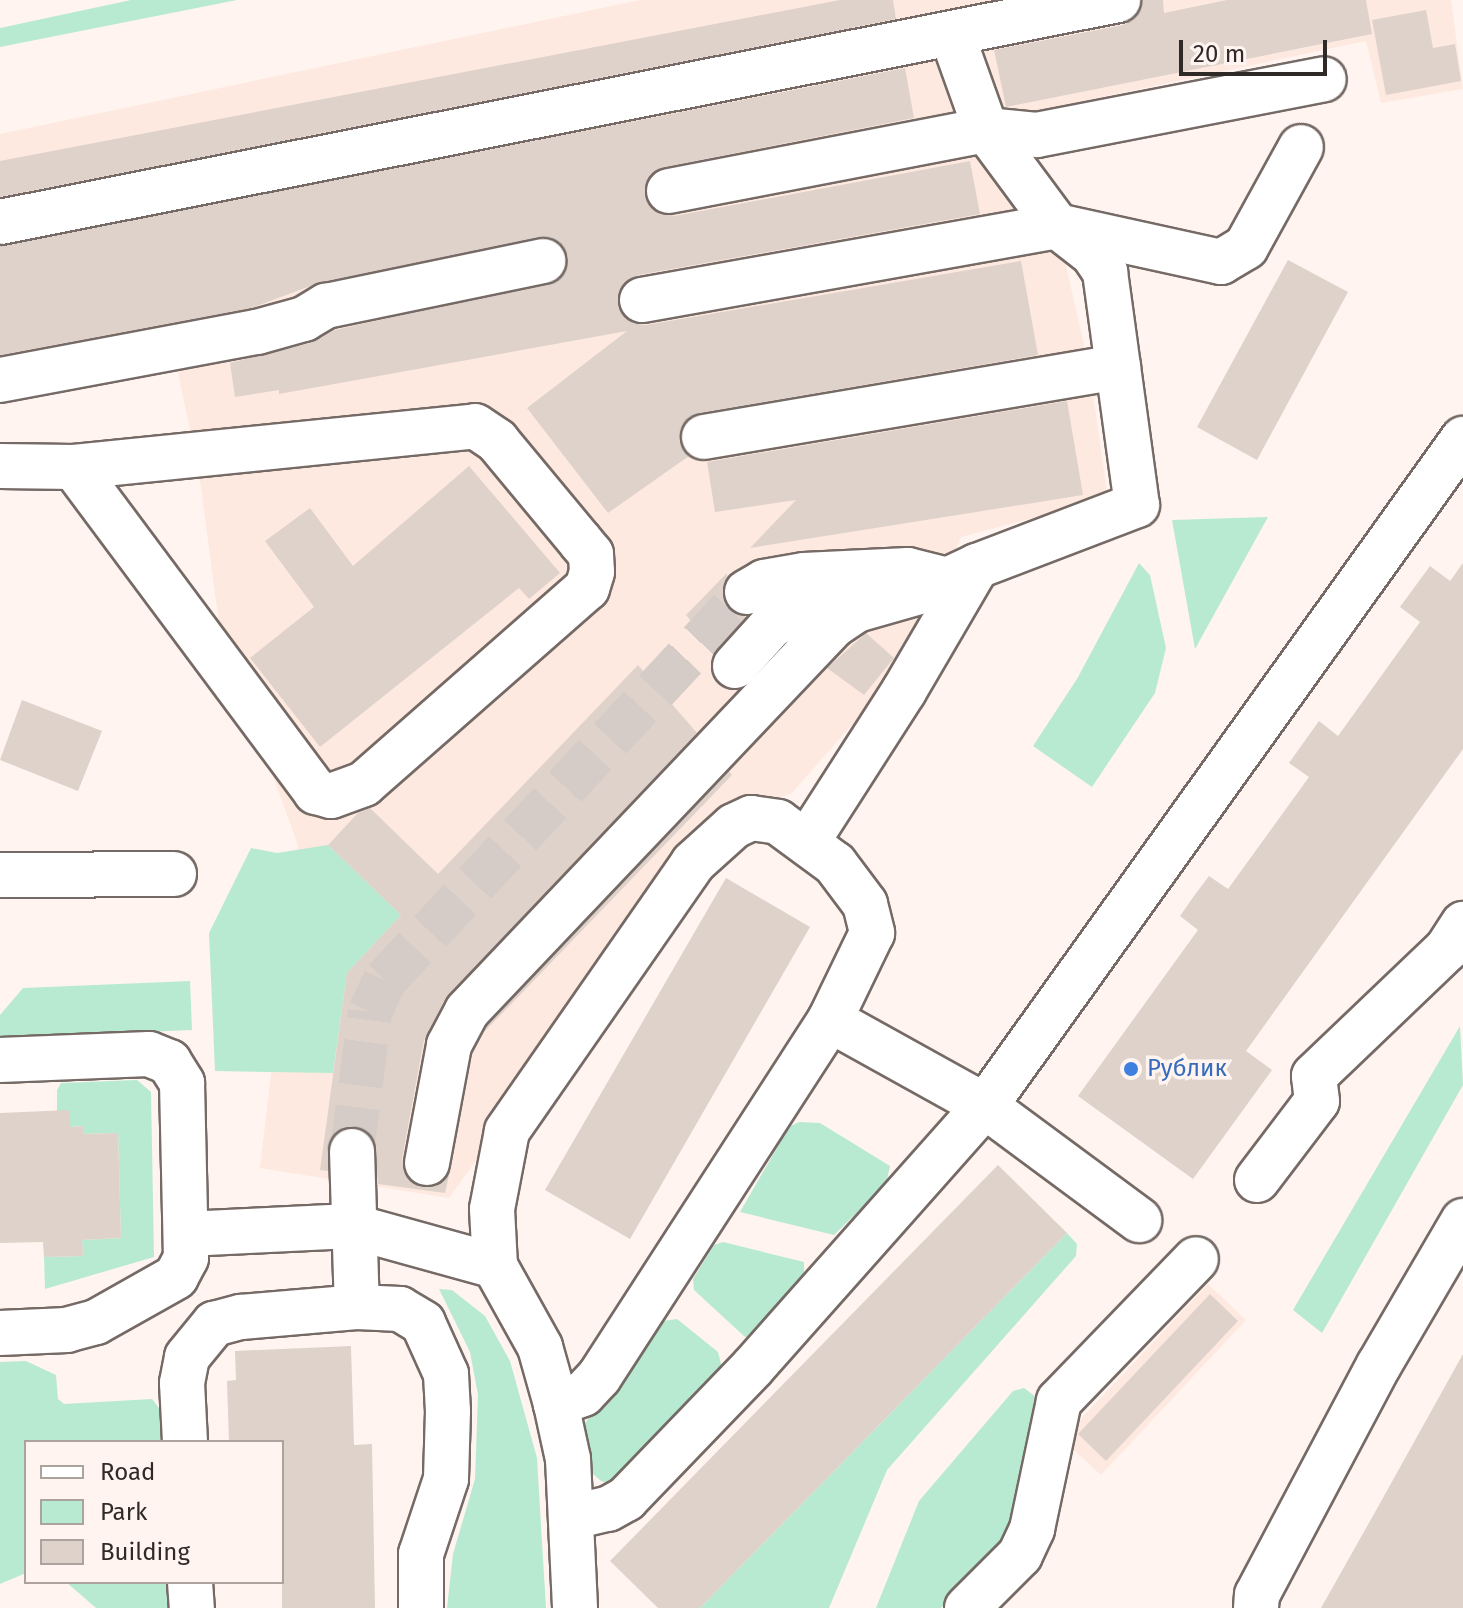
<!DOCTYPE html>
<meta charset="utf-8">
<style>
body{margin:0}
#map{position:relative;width:1463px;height:1608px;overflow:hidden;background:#fff4ef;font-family:"Fira Sans",sans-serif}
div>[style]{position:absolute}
.built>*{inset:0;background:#fee9e0}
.green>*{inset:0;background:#b8ead1}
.building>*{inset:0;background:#ded2cb}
.minor-tunnel>*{height:44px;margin-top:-22px;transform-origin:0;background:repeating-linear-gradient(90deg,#d5ccc7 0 44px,transparent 0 66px)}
.roads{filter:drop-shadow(2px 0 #756a65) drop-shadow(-2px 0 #756a65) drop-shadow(0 2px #756a65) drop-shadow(0 -2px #756a65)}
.minor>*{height:44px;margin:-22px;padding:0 22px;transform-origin:22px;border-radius:22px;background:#fff}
.dots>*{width:22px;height:22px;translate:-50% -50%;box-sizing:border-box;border:4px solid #fff4ef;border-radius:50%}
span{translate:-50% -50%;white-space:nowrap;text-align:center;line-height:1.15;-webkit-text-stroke:7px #fff4ef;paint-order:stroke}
.shop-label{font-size:24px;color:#366cbe}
.left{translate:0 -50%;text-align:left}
.legend{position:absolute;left:24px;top:1440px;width:260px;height:144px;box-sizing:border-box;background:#fff4ef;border:2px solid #aca39f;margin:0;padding:10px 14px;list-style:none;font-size:24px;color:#2f2a28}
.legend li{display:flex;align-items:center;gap:16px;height:40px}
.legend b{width:40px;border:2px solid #aca39f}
.scale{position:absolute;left:1179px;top:40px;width:148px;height:36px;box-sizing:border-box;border:4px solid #2f2a28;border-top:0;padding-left:10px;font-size:24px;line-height:28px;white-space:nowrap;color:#2f2a28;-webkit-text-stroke:6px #fff4ef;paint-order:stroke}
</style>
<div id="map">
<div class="built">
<i style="clip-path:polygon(640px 0,1451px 0,1463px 89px,1381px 103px,1366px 41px,1021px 114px,1057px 226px,1089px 367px,1108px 498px,961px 537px,913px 655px,792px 793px,724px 815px,449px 1198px,260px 1168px,298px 845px,220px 631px,199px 473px,176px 363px,0 394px,0 134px)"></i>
<i style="clip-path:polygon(1208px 1284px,1246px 1320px,1101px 1475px,1062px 1439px)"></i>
</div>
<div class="green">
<i style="clip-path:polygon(131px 0,237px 0,0 47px,0 28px)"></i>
<i style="clip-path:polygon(1268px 517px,1195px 649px,1172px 520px)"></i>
<i style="clip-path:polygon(1139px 563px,1150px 575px,1166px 648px,1155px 693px,1092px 787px,1033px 746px,1077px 679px)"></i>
<i style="clip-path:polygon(328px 845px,401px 915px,347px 973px,333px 1073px,215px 1071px,209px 933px,251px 848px,277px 853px)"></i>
<i style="clip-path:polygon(190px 981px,192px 1030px,0 1038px,0 1015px,23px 988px)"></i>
<i style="clip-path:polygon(1460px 1026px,1463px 1085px,1322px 1333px,1293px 1310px)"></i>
<i style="clip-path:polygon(137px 1080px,151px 1092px,154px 1257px,45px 1289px,44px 1257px,83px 1256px,82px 1240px,121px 1238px,118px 1133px,83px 1134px,82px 1126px,70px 1127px,70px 1111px,57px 1111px,57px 1090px,61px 1083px)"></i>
<i style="clip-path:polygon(799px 1122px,820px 1123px,890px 1166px,886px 1184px,834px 1235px,740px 1212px,789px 1127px)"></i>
<i style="clip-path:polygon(1067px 1233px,1077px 1244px,1076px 1256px,887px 1470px,829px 1608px,700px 1608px)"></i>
<i style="clip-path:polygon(723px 1242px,804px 1262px,804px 1273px,755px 1335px,745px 1337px,694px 1290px,693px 1279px,714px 1245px)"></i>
<i style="clip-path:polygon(439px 1289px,452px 1290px,485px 1316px,510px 1361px,537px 1458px,546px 1608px,447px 1608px,453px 1554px,475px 1479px,478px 1395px,470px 1352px)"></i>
<i style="clip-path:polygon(677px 1319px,718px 1352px,722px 1368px,612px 1484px,601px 1481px,593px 1474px,583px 1435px,585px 1423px,663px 1321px)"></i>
<i style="clip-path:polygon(26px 1361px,56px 1375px,58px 1399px,64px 1404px,152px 1399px,159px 1408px,161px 1442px,26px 1442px,26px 1573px,0 1584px,0 1362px)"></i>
<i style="clip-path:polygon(1024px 1388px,1036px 1397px,1012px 1522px,1003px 1545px,941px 1608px,876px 1608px,919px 1501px,1013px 1391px)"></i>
<i style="clip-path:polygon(66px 1582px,167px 1582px,168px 1608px,96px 1608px)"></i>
</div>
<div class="building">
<i style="clip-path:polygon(840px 0,893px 0,896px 19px,0 197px,0 161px)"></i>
<i style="clip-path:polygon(1142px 0,1163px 0,1164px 13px,1227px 0,1366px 0,1372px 34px,1006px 107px,994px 50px,1123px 25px,1135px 18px)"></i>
<i style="clip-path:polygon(1426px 10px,1433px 48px,1455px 44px,1461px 81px,1386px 95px,1372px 20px)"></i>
<i style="clip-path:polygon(905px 68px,914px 118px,664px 167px,646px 182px,650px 207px,674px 216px,970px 161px,980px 214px,638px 275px,619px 291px,618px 305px,633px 323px,646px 325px,1021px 261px,1038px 355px,699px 413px,680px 429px,680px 442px,689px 456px,608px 513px,527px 408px,627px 331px,279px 394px,279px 390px,235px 397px,230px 363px,311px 343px,335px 330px,559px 280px,568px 257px,550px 237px,321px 282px,251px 308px,0 355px,0 246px)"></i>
<i style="clip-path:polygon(1288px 260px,1348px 292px,1257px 460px,1197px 427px)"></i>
<i style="clip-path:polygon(1067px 401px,1083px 495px,750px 548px,796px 500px,715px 512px,707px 462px)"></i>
<i style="clip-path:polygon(469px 466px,560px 573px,529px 599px,519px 588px,320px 747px,250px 658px,314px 607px,265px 541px,310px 508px,353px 566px)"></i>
<i style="clip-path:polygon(1463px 563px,1463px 749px,1246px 1051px,1272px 1070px,1193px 1179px,1078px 1096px,1198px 930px,1180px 916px,1194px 896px,1209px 876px,1228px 889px,1309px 777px,1289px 763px,1319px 721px,1338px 736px,1420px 622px,1400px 607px,1430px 566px,1450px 581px)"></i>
<i style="clip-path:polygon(727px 573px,725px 604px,746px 617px,715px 652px,686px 615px)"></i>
<i style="clip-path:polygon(866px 633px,894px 658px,864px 695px,827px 668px)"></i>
<i style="clip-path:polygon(638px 665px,697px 733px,445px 999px,424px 1040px,402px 1159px,410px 1181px,422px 1187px,436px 1186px,450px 1171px,445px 1193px,378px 1184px,374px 1139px,352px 1126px,330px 1139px,328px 1171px,320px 1170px,347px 973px,401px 915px,328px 845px,358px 813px,370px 808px,438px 874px)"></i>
<i style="clip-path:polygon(22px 700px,102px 731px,78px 791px,0 760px)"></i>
<i style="clip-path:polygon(729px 771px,732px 775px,484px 1032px,487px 1026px)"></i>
<i style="clip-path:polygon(726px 878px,810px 927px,630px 1239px,545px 1190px)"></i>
<i style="clip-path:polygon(70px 1110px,70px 1127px,83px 1126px,83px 1134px,118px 1133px,121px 1238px,82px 1240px,83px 1256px,44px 1257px,43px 1242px,0 1243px,0 1113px)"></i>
<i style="clip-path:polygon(998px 1165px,1067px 1233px,700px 1608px,658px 1608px,610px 1561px)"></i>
<i style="clip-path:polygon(1210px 1294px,1238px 1321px,1106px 1461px,1078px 1434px)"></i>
<i style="clip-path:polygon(351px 1346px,354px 1445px,372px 1444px,375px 1608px,282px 1608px,282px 1442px,229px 1442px,227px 1381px,236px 1380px,235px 1351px)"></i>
<i style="clip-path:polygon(1463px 1354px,1463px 1608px,1321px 1608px,1374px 1514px)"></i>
</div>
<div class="minor-tunnel">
<i style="left:352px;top:1151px;width:140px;rotate:-82.6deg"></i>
<i style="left:370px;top:1012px;width:35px;rotate:-65deg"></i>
<i style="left:385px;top:980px;width:531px;rotate:-46.99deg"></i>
</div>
<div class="roads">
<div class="minor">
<i style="left:952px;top:35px;width:101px;rotate:70.3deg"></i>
<i style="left:986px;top:130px;width:119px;rotate:53.5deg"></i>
<i style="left:1057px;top:226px;width:168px;rotate:12.4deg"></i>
<i style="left:1221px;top:262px;width:29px;rotate:-31deg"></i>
<i style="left:1246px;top:247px;width:114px;rotate:-61.2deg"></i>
<i style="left:669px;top:191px;width:323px;rotate:-10.9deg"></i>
<i style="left:986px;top:130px;width:51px;rotate:5.6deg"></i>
<i style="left:1037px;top:135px;width:292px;rotate:-11deg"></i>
<i style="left:0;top:222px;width:1140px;rotate:-11.23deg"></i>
<i style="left:642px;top:300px;width:422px;rotate:-10.1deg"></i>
<i style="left:1057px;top:226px;width:46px;rotate:37.9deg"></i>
<i style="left:1093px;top:254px;width:22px;rotate:56deg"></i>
<i style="left:1105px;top:272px;width:235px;rotate:82.2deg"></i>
<i style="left:1137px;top:505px;width:171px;rotate:159.1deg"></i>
<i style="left:977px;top:566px;width:145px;rotate:120.3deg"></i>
<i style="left:904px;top:691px;width:179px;rotate:122.7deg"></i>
<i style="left:0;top:380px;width:261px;rotate:-10.6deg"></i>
<i style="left:257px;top:332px;width:49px;rotate:-15.5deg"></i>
<i style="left:304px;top:319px;width:26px;rotate:-31deg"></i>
<i style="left:326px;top:306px;width:222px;rotate:-11.7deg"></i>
<i style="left:704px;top:437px;width:420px;rotate:-9.6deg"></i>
<i style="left:0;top:466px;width:74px;rotate:0.8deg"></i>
<i style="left:74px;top:467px;width:403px;rotate:-5.8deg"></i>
<i style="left:475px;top:426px;width:27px;rotate:34deg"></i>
<i style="left:497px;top:441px;width:130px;rotate:50.3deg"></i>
<i style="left:580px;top:541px;width:17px;rotate:50deg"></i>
<i style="left:591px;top:554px;width:18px;rotate:87deg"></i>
<i style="left:592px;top:572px;width:17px;rotate:107deg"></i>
<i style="left:587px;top:588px;width:297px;rotate:138.7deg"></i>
<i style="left:364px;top:784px;width:35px;rotate:160deg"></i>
<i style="left:331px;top:796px;width:16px;rotate:-165deg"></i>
<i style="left:316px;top:792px;width:405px;rotate:-126.7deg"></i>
<i style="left:747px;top:592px;width:20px;rotate:-30deg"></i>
<i style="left:764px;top:582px;width:41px;rotate:-9.9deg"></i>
<i style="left:804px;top:575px;width:104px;rotate:-2.8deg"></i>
<i style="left:908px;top:570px;width:33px;rotate:14deg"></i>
<i style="left:735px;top:666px;width:54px;rotate:-48deg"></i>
<i style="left:771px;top:626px;width:20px;rotate:-30deg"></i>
<i style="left:788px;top:616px;width:59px;rotate:-1.9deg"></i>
<i style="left:0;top:875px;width:174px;rotate:-0.3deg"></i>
<i style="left:830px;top:1020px;width:177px;rotate:29deg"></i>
<i style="left:985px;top:1106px;width:192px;rotate:36.5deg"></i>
<i style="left:0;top:1060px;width:149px;rotate:-2.3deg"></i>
<i style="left:149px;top:1054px;width:22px;rotate:22deg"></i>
<i style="left:169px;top:1062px;width:25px;rotate:58deg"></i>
<i style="left:182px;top:1083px;width:175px;rotate:88.7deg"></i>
<i style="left:186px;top:1258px;width:21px;rotate:118deg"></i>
<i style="left:176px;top:1277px;width:92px;rotate:150.6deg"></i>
<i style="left:96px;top:1322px;width:30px;rotate:165deg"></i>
<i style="left:67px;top:1330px;width:67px;rotate:177.4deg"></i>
<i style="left:352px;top:1151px;width:156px;rotate:88.2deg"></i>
<i style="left:427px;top:1163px;width:120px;rotate:-79.4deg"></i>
<i style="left:449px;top:1045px;width:38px;rotate:-62deg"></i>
<i style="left:467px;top:1011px;width:533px;rotate:-46.45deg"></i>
<i style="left:834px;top:625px;width:27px;rotate:-34deg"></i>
<i style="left:856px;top:610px;width:73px;rotate:-15.9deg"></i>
<i style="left:926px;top:590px;width:56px;rotate:-25.2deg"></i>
<i style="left:1257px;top:1180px;width:99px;rotate:-52.8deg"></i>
<i style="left:1317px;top:1101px;width:25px;rotate:-97deg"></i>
<i style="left:1314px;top:1076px;width:184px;rotate:-43.7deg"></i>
<i style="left:1447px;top:949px;width:30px;rotate:-57deg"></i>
<i style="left:186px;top:1234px;width:165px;rotate:-2.8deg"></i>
<i style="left:351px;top:1226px;width:149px;rotate:15.5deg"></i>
<i style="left:495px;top:1266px;width:93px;rotate:60.9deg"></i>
<i style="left:540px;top:1347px;width:59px;rotate:74.3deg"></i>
<i style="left:556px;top:1404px;width:56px;rotate:77.7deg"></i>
<i style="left:568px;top:1459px;width:149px;rotate:87.3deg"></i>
<i style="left:495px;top:1266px;width:57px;rotate:-93deg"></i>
<i style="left:492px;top:1209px;width:79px;rotate:-79.1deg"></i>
<i style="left:507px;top:1131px;width:326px;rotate:-55.2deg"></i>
<i style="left:693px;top:863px;width:55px;rotate:-42.1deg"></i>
<i style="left:734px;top:826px;width:19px;rotate:-25deg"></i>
<i style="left:751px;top:818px;width:27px;rotate:8deg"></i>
<i style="left:778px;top:822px;width:71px;rotate:36.4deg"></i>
<i style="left:835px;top:864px;width:50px;rotate:53.1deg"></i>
<i style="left:865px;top:904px;width:30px;rotate:76deg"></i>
<i style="left:872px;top:933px;width:97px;rotate:115.8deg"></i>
<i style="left:830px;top:1020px;width:425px;rotate:122.9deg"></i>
<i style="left:599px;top:1377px;width:23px;rotate:133deg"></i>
<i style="left:583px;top:1394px;width:29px;rotate:160deg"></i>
<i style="left:185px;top:1442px;width:59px;rotate:-92.9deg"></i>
<i style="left:182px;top:1383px;width:26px;rotate:-79deg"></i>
<i style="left:187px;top:1357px;width:43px;rotate:-50.7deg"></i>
<i style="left:214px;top:1324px;width:28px;rotate:-15deg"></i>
<i style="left:241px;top:1317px;width:116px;rotate:-4.9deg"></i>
<i style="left:357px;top:1307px;width:43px;rotate:2.7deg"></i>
<i style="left:400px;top:1309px;width:27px;rotate:31deg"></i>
<i style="left:423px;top:1323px;width:56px;rotate:65.7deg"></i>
<i style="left:446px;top:1374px;width:37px;rotate:87deg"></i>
<i style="left:448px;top:1411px;width:68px;rotate:91.7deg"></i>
<i style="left:446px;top:1479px;width:79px;rotate:108.4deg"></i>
<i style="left:421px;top:1554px;width:54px;rotate:90deg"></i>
<i style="left:572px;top:1517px;width:37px;rotate:-13deg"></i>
<i style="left:608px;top:1509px;width:21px;rotate:-29deg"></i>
<i style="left:626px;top:1499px;width:183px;rotate:-46.1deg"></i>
<i style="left:753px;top:1367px;width:349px;rotate:-48.4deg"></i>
<i style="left:985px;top:1106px;width:821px;rotate:-54.37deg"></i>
<i style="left:190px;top:1582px;width:26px;rotate:86deg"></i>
<i style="left:967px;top:1608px;width:75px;rotate:-45deg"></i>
<i style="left:1020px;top:1555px;width:29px;rotate:-65deg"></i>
<i style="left:1032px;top:1529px;width:131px;rotate:-78.1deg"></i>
<i style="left:1059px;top:1401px;width:197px;rotate:-46deg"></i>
<i style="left:1256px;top:1608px;width:13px;rotate:-86deg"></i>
<i style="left:1257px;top:1595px;width:260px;rotate:-62.1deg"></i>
<i style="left:1379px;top:1365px;width:167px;rotate:-59.7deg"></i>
</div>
</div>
<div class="dots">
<i style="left:1131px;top:1069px;background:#3f7fe0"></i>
</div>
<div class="shop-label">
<span class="left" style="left:1147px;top:1069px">Рублик</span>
</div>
<ul class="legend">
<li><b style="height:10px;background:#fff"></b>Road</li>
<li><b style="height:22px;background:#b8ead1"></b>Park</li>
<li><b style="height:22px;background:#ded2cb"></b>Building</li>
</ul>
<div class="scale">20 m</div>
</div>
